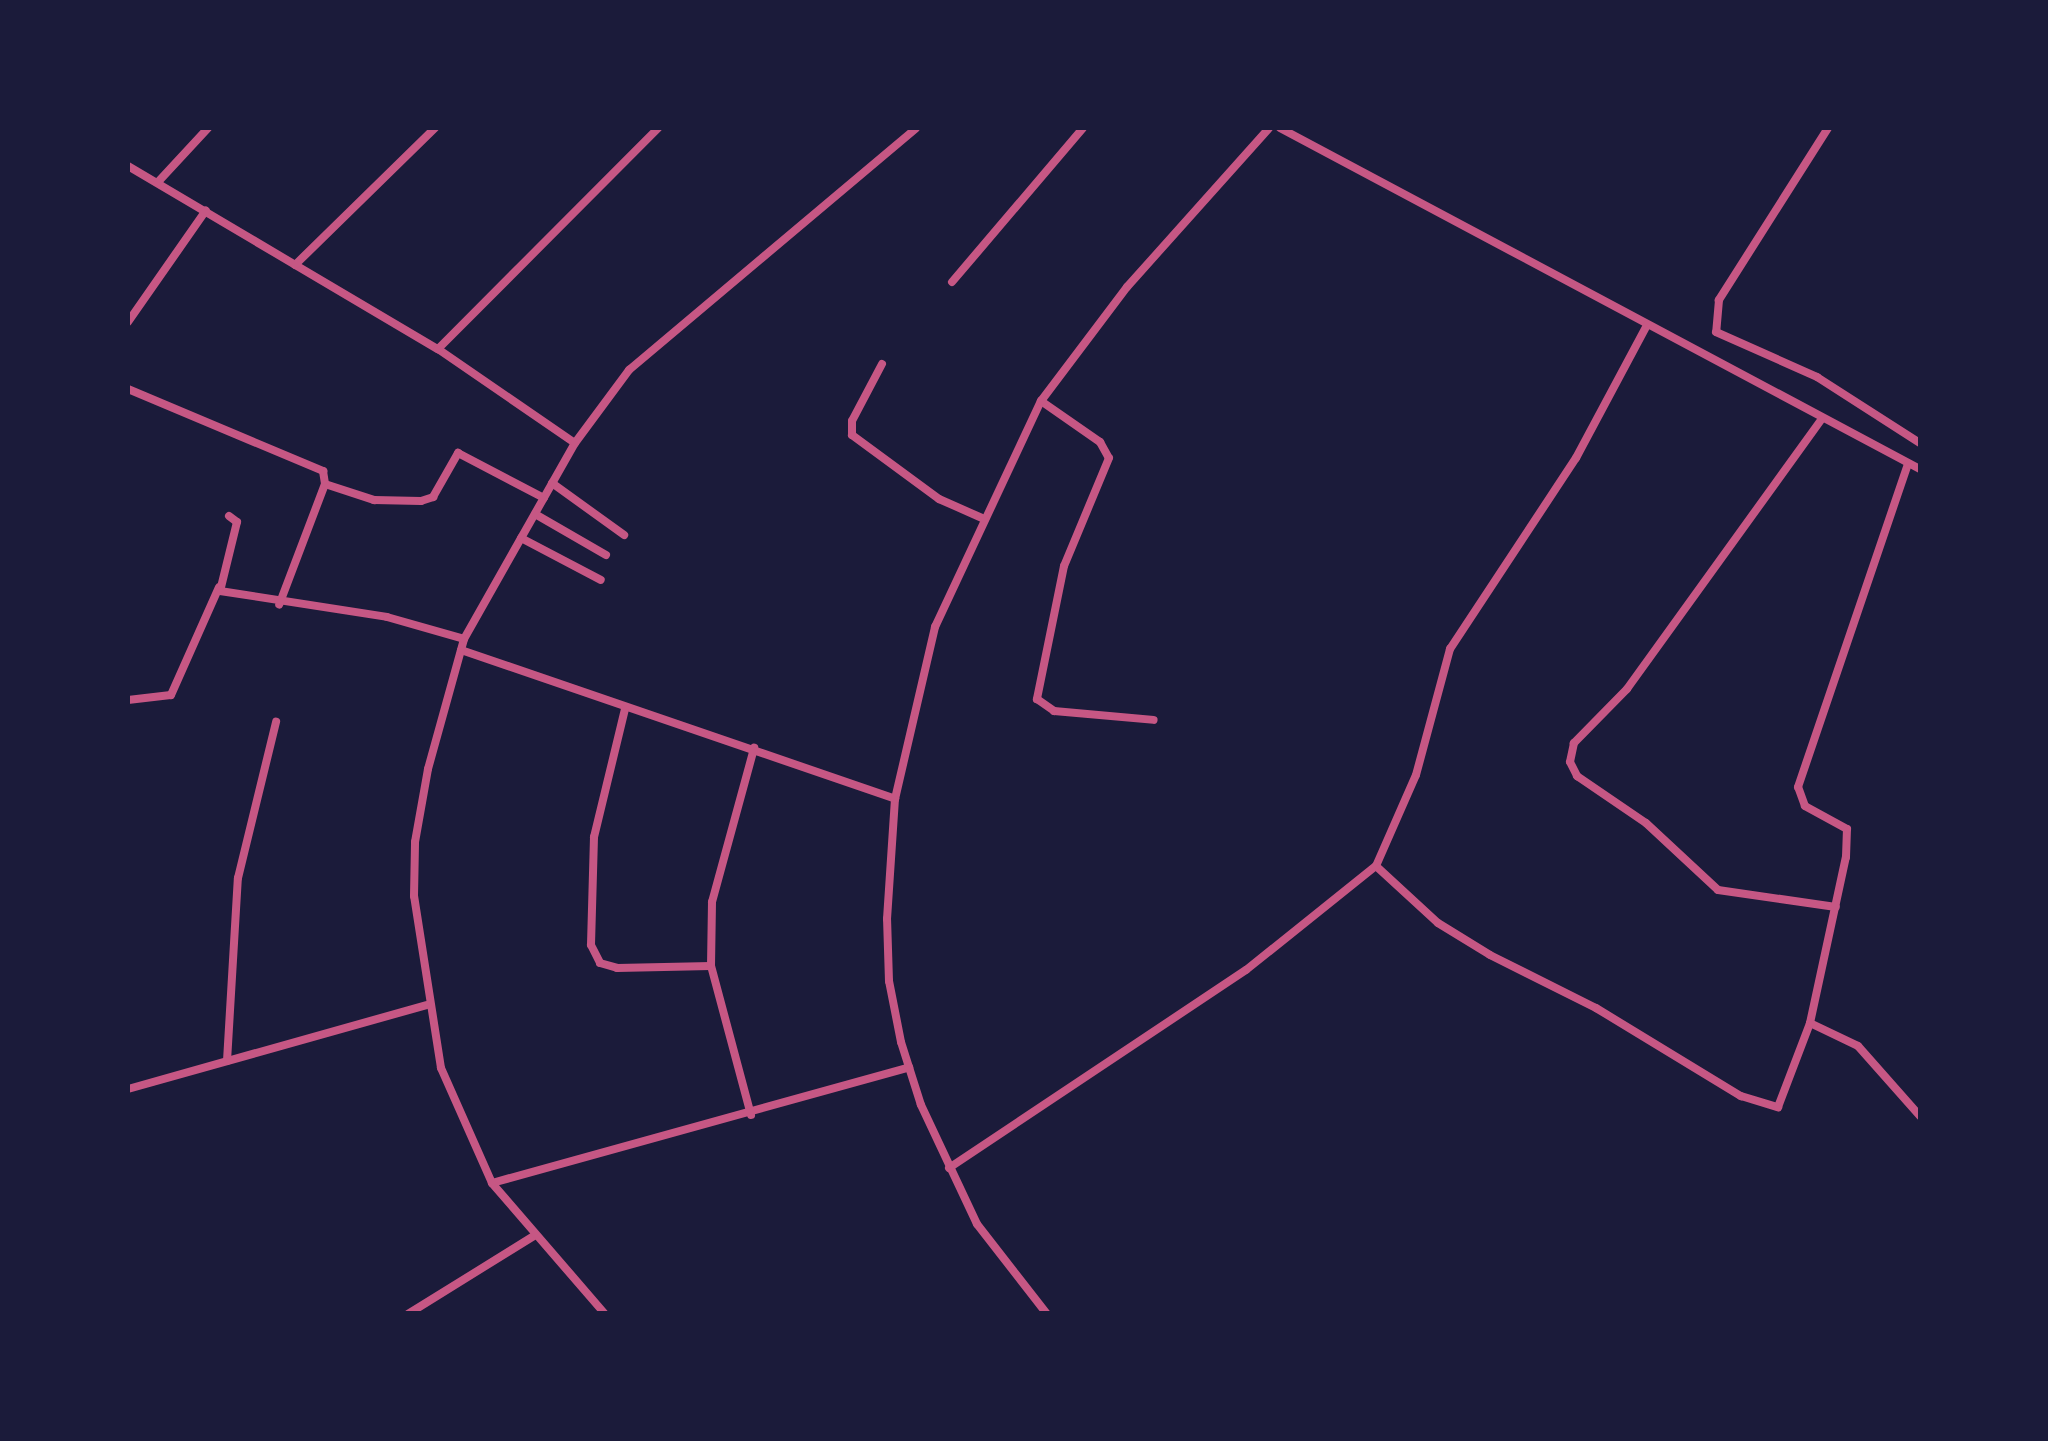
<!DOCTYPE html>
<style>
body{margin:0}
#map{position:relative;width:2048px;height:1441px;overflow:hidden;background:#1b1b3a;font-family:Inter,sans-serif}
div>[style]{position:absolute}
.minor>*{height:8px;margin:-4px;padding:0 4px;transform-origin:4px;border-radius:4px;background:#c65784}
span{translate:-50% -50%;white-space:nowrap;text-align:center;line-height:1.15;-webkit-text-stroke:8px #1b1b3a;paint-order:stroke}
.frame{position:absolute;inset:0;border:130px solid #1b1b3a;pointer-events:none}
</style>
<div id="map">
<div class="minor">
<i style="left:1280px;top:128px;width:725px;rotate:28.05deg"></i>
<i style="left:1828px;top:128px;width:204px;rotate:122.4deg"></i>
<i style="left:1719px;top:300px;width:32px;rotate:95deg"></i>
<i style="left:1716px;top:332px;width:111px;rotate:24deg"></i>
<i style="left:1817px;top:377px;width:122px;rotate:32.7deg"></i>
<i style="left:128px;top:166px;width:360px;rotate:30.6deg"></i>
<i style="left:438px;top:349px;width:166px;rotate:34.5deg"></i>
<i style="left:158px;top:182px;width:74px;rotate:-47.2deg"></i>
<i style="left:295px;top:265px;width:196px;rotate:-44.4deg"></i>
<i style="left:952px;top:282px;width:202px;rotate:-49.6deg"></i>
<i style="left:128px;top:322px;width:136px;rotate:-55.1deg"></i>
<i style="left:438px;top:349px;width:312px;rotate:-45.1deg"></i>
<i style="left:882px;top:364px;width:64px;rotate:117.8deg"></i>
<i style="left:852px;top:421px;width:14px;rotate:90deg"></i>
<i style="left:852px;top:435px;width:108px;rotate:36.3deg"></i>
<i style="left:939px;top:499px;width:47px;rotate:23.8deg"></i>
<i style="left:128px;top:389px;width:212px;rotate:22.8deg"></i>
<i style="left:323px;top:471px;width:13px;rotate:81deg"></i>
<i style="left:325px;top:484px;width:129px;rotate:110.8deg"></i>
<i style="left:1041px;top:401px;width:72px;rotate:34.8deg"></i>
<i style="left:1100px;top:442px;width:18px;rotate:61deg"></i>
<i style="left:1109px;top:458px;width:117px;rotate:112.6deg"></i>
<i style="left:1064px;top:566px;width:136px;rotate:101.5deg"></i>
<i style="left:1037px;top:699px;width:21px;rotate:35deg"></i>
<i style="left:1054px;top:711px;width:100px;rotate:5.1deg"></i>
<i style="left:1821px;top:420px;width:332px;rotate:125.8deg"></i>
<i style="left:1627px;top:689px;width:76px;rotate:134.5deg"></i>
<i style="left:1574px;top:743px;width:19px;rotate:102deg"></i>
<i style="left:1570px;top:762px;width:16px;rotate:63deg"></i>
<i style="left:1577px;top:776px;width:83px;rotate:34.3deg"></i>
<i style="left:1646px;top:823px;width:98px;rotate:42.9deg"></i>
<i style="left:1718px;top:890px;width:119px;rotate:8.2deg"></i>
<i style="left:552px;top:483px;width:89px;rotate:35.8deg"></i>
<i style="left:325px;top:484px;width:52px;rotate:18.1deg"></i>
<i style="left:374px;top:500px;width:47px;rotate:1.2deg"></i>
<i style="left:421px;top:501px;width:13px;rotate:-18deg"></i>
<i style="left:433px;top:497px;width:51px;rotate:-60.4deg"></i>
<i style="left:458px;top:453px;width:97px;rotate:27.6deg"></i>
<i style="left:535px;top:514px;width:82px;rotate:30deg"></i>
<i style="left:229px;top:516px;width:10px;rotate:37deg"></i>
<i style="left:237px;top:522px;width:71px;rotate:103.8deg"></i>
<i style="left:220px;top:591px;width:169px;rotate:8.8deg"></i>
<i style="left:387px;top:617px;width:80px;rotate:15.9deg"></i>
<i style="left:521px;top:538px;width:90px;rotate:27.7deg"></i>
<i style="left:461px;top:650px;width:459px;rotate:18.9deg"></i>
<i style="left:128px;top:700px;width:43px;rotate:-6.6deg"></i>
<i style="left:171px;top:695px;width:118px;rotate:-66deg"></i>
<i style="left:625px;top:709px;width:132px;rotate:103.6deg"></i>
<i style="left:594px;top:837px;width:108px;rotate:91.6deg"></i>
<i style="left:591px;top:945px;width:20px;rotate:63deg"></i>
<i style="left:600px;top:963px;width:18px;rotate:16deg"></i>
<i style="left:617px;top:968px;width:94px;rotate:-1.2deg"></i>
<i style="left:1376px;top:866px;width:84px;rotate:42.6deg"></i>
<i style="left:1438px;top:923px;width:61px;rotate:31.6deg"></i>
<i style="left:1490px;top:955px;width:119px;rotate:26.6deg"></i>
<i style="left:1596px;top:1008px;width:170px;rotate:31.3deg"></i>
<i style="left:1741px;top:1096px;width:39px;rotate:17deg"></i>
<i style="left:1778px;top:1107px;width:90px;rotate:-69.1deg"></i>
<i style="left:1810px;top:1023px;width:170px;rotate:-77.8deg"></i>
<i style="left:1846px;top:857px;width:28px;rotate:-88deg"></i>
<i style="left:1847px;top:829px;width:48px;rotate:-151.3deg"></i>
<i style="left:1805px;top:806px;width:20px;rotate:-110deg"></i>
<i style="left:1798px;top:787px;width:342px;rotate:-71.2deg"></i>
<i style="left:1810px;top:1023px;width:53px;rotate:25.6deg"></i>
<i style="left:1858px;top:1046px;width:94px;rotate:48.5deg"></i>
<i style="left:227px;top:1061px;width:183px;rotate:-86.6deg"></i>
<i style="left:238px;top:878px;width:161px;rotate:-76.3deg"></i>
<i style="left:128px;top:1089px;width:310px;rotate:-15.7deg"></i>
<i style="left:751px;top:1115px;width:154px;rotate:-105deg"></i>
<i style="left:711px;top:966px;width:64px;rotate:-89.1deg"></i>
<i style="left:712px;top:902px;width:160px;rotate:-74.7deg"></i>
<i style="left:949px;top:1168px;width:357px;rotate:-33.7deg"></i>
<i style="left:1246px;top:970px;width:166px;rotate:-38.7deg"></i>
<i style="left:1376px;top:866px;width:99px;rotate:-66.3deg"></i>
<i style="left:1416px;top:775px;width:131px;rotate:-74.9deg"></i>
<i style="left:1450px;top:649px;width:229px;rotate:-56.6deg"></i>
<i style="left:1576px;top:458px;width:151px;rotate:-61.9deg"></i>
<i style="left:492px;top:1183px;width:433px;rotate:-15.5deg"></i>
<i style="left:408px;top:1314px;width:148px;rotate:-31.8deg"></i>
<i style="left:605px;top:1314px;width:173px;rotate:-130.8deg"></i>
<i style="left:492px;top:1183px;width:126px;rotate:-113.9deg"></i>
<i style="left:441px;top:1068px;width:174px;rotate:-98.9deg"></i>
<i style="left:414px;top:896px;width:54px;rotate:-88.9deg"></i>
<i style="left:415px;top:842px;width:74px;rotate:-79.9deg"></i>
<i style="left:428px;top:769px;width:135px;rotate:-74.5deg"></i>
<i style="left:464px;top:639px;width:225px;rotate:-60.5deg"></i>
<i style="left:575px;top:443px;width:91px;rotate:-53.5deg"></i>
<i style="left:629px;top:370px;width:375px;rotate:-40.1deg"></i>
<i style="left:1047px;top:1314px;width:114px;rotate:-127.9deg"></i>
<i style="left:977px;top:1224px;width:132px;rotate:-115.2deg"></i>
<i style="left:921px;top:1105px;width:66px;rotate:-107.6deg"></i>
<i style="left:901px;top:1042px;width:62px;rotate:-101.1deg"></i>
<i style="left:889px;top:981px;width:62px;rotate:-91.8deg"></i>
<i style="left:887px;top:919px;width:120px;rotate:-86.2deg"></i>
<i style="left:895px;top:799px;width:177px;rotate:-76.9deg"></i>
<i style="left:935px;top:627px;width:250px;rotate:-64.9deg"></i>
<i style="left:1041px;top:401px;width:143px;rotate:-53deg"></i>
<i style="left:1127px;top:287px;width:213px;rotate:-48.2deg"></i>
</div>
<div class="frame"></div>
</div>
